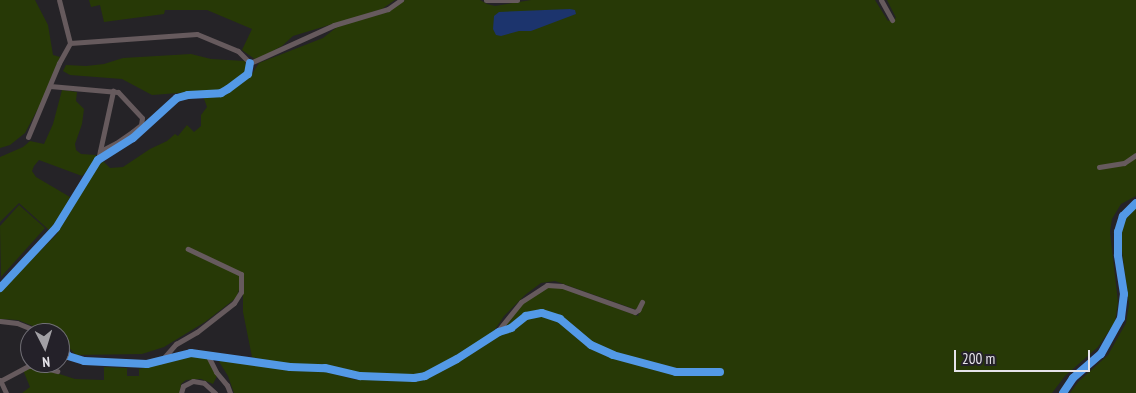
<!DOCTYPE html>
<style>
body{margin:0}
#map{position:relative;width:1136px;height:393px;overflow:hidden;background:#252327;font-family:"PT Sans Narrow",sans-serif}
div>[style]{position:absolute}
.green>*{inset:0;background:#273906}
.water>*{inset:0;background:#1c346d}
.minor>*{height:5px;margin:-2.5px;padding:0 2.5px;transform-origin:2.5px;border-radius:2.5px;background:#665a5d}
.tertiary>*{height:6px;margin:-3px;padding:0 3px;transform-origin:3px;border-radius:3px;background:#665a5d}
.cycleway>*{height:8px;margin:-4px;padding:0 4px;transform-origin:4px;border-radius:4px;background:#5399e6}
span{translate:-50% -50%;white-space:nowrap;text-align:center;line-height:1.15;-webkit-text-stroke:4.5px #242129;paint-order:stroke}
.north{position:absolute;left:20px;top:323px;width:50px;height:50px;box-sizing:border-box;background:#242129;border:1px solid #716f76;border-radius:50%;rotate:175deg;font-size:14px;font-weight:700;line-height:20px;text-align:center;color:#e5e3e9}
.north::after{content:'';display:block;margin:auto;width:18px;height:22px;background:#a2a0a5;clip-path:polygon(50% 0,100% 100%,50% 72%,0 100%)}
.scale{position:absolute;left:954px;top:350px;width:136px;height:22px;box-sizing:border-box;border:2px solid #e5e3e9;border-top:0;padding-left:6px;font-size:15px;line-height:18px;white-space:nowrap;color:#e5e3e9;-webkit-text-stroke:4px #242129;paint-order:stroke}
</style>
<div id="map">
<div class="green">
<i style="clip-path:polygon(0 0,35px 0,48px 25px,53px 55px,60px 57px,41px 103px,25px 133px,10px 145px,0 148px)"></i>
<i style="clip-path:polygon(89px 0,395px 0,382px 9px,293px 36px,282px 46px,256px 60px,242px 50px,252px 29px,207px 10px,165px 10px,164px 14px,104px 22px,100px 5px,91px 7px)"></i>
<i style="clip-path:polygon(405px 0,480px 0,487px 4px,495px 6px,531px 0,875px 0,888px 21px,896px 18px,887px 0,1136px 0,1136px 196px,1121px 204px,1112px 219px,1110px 232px,1118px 302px,1115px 322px,1098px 347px,1065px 376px,1052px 393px,234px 393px,228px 376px,218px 360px,323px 371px,356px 380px,423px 379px,465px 358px,524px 320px,539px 315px,556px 319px,583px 343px,602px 353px,673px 373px,722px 374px,721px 369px,679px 369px,615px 354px,595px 345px,563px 319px,547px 311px,526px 314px,510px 326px,499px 331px,519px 306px,547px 287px,558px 287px,638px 316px,643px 302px,637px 310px,555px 281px,541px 283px,525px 295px,504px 316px,492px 334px,463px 353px,421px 374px,414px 375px,362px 374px,322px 365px,288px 364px,252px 357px,243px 312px,243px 290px,239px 290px,236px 298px,205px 322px,164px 347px,142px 354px,76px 355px,60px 338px,60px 333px,50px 333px,18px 320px,0 319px,0 291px,57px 234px,95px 168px,103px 161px,110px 168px,123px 167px,150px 149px,167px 141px,175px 134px,178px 136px,187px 125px,194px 132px,201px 126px,201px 115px,207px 107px,203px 96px,227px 94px,252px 74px,259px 63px,323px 38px,337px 27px,388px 12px)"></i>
<i style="clip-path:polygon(191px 54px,211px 59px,245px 61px,247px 70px,234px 82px,219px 90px,152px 95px,122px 79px,70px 75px,63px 71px,66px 65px,86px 66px,104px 64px,123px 58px)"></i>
<i style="clip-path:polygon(62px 90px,77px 92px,76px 101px,84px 109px,82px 124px,75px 144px,76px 150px,81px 154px,96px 155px,97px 160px,82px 176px,39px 160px,34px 166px,32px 171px,36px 177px,70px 197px,60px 216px,49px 230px,19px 203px,0 222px,0 157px,23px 147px,30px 141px,44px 144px,53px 124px)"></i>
<i style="clip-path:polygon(19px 205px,45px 228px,1px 277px,0 226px)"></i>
<i style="clip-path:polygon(1136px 208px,1136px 393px,1070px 393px,1078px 382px,1108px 355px,1126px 323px,1129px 304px,1120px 236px,1124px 221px)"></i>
<i style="clip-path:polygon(192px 356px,208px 359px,217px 376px,213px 384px,201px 379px,186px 380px,181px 384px,180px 393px,22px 393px,30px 387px,23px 370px,29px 367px,44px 369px,75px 379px,104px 380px,104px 367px,127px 368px,127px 376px,139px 376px,139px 369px)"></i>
</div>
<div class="water">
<i style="clip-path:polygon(570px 9px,575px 10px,576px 14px,531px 31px,519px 31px,501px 36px,496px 35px,493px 29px,494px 16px,499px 12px)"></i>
</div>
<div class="minor">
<i style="left:486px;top:0;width:31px"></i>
<i style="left:881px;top:0;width:23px;rotate:61deg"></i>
<i style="left:70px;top:43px;width:127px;rotate:-4.1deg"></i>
<i style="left:197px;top:34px;width:44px;rotate:22.5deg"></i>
<i style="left:238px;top:51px;width:17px;rotate:45deg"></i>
<i style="left:250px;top:63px;width:92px;rotate:-24.3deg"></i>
<i style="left:334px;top:25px;width:56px;rotate:-16.5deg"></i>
<i style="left:388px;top:9px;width:16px;rotate:-35deg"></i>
<i style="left:50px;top:86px;width:68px;rotate:5deg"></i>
<i style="left:118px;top:92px;width:35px;rotate:47deg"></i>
<i style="left:142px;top:118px;width:7px;rotate:98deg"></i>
<i style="left:141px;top:125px;width:11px;rotate:142deg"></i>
<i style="left:132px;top:132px;width:19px;rotate:145deg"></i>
<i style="left:116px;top:143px;width:18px;rotate:153deg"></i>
<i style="left:28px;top:137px;width:80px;rotate:-67.3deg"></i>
<i style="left:59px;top:63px;width:23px;rotate:-61deg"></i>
<i style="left:70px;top:43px;width:44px;rotate:-104.3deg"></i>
<i style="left:98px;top:160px;width:71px;rotate:-77.7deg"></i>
<i style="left:1099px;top:167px;width:25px;rotate:-9deg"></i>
<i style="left:1124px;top:163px;width:14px;rotate:-34deg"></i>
<i style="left:0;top:288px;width:82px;rotate:-47deg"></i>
<i style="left:56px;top:228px;width:80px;rotate:-58.3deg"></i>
<i style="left:98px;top:160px;width:41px;rotate:-32.2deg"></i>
<i style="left:133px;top:138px;width:59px;rotate:-42.3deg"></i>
<i style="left:177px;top:98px;width:11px;rotate:-15deg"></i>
<i style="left:188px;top:95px;width:33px;rotate:-3deg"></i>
<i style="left:221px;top:93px;width:8px;rotate:-30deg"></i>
<i style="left:228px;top:89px;width:25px;rotate:-37deg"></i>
<i style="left:248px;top:74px;width:11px;rotate:-80deg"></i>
<i style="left:0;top:321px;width:17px;rotate:7deg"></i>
<i style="left:17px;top:323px;width:27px;rotate:22deg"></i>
<i style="left:496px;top:333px;width:40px;rotate:-51deg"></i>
<i style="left:521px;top:302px;width:31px;rotate:-33deg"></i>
<i style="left:547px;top:285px;width:15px;rotate:4deg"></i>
<i style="left:562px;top:286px;width:77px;rotate:19.6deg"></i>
<i style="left:635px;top:312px;width:4px;rotate:-34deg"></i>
<i style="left:638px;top:310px;width:9px;rotate:-63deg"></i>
<i style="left:60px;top:343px;width:15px;rotate:58deg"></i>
<i style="left:68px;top:356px;width:17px;rotate:17deg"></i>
<i style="left:84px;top:361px;width:63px;rotate:2.7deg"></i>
<i style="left:147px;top:364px;width:45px;rotate:-14deg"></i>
<i style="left:191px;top:353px;width:100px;rotate:8deg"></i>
<i style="left:290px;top:367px;width:35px;rotate:2deg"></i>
<i style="left:325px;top:368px;width:36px;rotate:13deg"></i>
<i style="left:360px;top:376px;width:54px;rotate:2.1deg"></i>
<i style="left:414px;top:378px;width:11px;rotate:-10deg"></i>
<i style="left:425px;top:376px;width:36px;rotate:-28deg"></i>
<i style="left:457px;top:359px;width:50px;rotate:-32.7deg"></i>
<i style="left:499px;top:332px;width:13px;rotate:-18deg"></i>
<i style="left:511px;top:328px;width:19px;rotate:-39deg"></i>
<i style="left:526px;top:316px;width:16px;rotate:-11deg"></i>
<i style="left:542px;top:313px;width:19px;rotate:18deg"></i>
<i style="left:560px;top:319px;width:40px;rotate:40deg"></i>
<i style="left:591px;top:345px;width:24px;rotate:24deg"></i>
<i style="left:613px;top:355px;width:65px;rotate:15.1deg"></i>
<i style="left:676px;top:372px;width:44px"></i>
<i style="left:208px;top:356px;width:18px;rotate:63deg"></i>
<i style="left:216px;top:372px;width:17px;rotate:50deg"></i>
<i style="left:227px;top:385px;width:9px;rotate:69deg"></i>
<i style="left:161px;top:361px;width:23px;rotate:-49deg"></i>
<i style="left:176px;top:344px;width:24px;rotate:-30deg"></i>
<i style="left:197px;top:332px;width:47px;rotate:-38.1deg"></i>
<i style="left:234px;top:303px;width:13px;rotate:-58deg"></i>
<i style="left:241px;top:292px;width:18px;rotate:-90deg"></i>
<i style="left:241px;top:274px;width:59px;rotate:-154.7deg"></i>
<i style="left:0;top:380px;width:14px;rotate:65deg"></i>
<i style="left:0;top:381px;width:32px;rotate:-28deg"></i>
<i style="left:28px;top:366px;width:10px"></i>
<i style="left:38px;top:366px;width:20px;rotate:15deg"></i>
<i style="left:181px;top:393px;width:7px;rotate:-74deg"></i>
<i style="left:183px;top:386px;width:11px;rotate:-27deg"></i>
<i style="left:193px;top:381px;width:11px;rotate:10deg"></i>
<i style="left:204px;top:383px;width:15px;rotate:42deg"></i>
</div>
<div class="tertiary">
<i style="left:1063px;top:393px;width:18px;rotate:-56deg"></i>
<i style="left:1073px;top:378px;width:37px;rotate:-41deg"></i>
<i style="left:1101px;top:354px;width:41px;rotate:-60.9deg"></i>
<i style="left:1121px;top:318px;width:24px;rotate:-83deg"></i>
<i style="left:1124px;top:294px;width:39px;rotate:-99deg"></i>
<i style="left:1118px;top:255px;width:23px;rotate:-90deg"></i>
<i style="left:1118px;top:232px;width:17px;rotate:-73deg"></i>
<i style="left:1123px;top:216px;width:18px;rotate:-45deg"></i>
</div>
<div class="cycleway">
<i style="left:0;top:288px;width:82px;rotate:-47deg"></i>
<i style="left:56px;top:228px;width:80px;rotate:-58.3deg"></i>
<i style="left:98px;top:160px;width:41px;rotate:-32.2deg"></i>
<i style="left:133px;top:138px;width:59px;rotate:-42.3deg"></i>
<i style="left:177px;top:98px;width:11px;rotate:-15deg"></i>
<i style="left:188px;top:95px;width:33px;rotate:-3deg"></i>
<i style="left:221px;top:93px;width:8px;rotate:-30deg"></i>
<i style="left:228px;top:89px;width:25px;rotate:-37deg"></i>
<i style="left:248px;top:74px;width:11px;rotate:-80deg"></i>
<i style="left:60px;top:343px;width:15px;rotate:58deg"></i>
<i style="left:68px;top:356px;width:17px;rotate:17deg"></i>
<i style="left:84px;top:361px;width:63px;rotate:2.7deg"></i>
<i style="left:147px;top:364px;width:45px;rotate:-14deg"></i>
<i style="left:191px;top:353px;width:100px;rotate:8deg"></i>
<i style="left:290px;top:367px;width:35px;rotate:2deg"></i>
<i style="left:325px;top:368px;width:36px;rotate:13deg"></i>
<i style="left:360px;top:376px;width:54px;rotate:2.1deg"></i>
<i style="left:414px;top:378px;width:11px;rotate:-10deg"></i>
<i style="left:425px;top:376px;width:36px;rotate:-28deg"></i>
<i style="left:457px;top:359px;width:50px;rotate:-32.7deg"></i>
<i style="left:499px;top:332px;width:13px;rotate:-18deg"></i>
<i style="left:511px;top:328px;width:19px;rotate:-39deg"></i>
<i style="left:526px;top:316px;width:16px;rotate:-11deg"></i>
<i style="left:542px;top:313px;width:19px;rotate:18deg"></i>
<i style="left:560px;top:319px;width:40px;rotate:40deg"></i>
<i style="left:591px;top:345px;width:24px;rotate:24deg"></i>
<i style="left:613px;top:355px;width:65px;rotate:15.1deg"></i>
<i style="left:676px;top:372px;width:44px"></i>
<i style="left:1063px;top:393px;width:18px;rotate:-56deg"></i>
<i style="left:1073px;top:378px;width:37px;rotate:-41deg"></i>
<i style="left:1101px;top:354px;width:41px;rotate:-60.9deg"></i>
<i style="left:1121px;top:318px;width:24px;rotate:-83deg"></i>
<i style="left:1124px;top:294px;width:39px;rotate:-99deg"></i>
<i style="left:1118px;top:255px;width:23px;rotate:-90deg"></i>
<i style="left:1118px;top:232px;width:17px;rotate:-73deg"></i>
<i style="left:1123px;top:216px;width:18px;rotate:-45deg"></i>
</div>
<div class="north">N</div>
<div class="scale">200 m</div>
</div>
